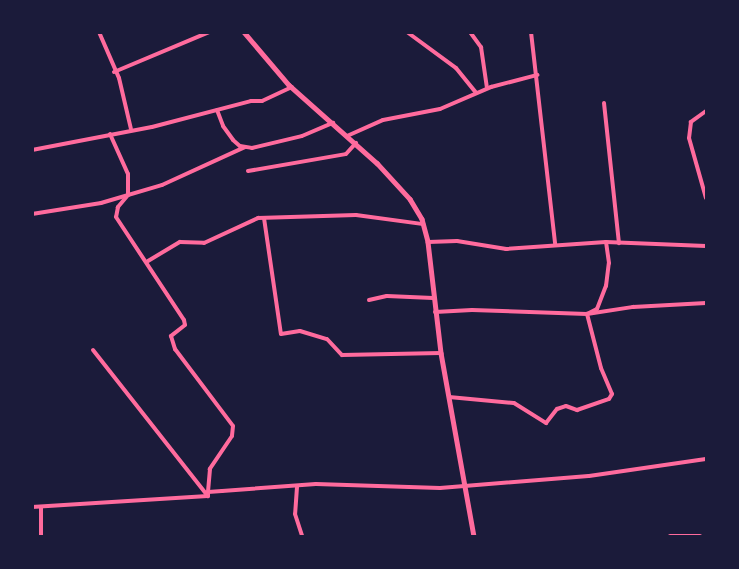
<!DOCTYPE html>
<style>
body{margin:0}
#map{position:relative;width:739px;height:569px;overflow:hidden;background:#1b1b3a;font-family:"PT Sans Narrow",sans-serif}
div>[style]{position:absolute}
.minor>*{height:4px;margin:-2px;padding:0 2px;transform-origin:2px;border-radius:2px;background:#ff6b9d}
.tertiary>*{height:4.5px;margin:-2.25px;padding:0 2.25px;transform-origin:2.25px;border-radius:2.25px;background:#ff6b9d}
span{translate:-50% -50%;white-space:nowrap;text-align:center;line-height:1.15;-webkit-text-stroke:4.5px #1b1b3a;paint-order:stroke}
.frame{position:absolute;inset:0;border:34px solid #1b1b3a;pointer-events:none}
</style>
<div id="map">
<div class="minor">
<i style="left:99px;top:32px;width:50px;rotate:66.5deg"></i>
<i style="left:119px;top:78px;width:52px;rotate:76.8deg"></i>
<i style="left:407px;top:32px;width:61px;rotate:36.3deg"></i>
<i style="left:456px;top:68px;width:32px;rotate:51deg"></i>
<i style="left:470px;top:32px;width:19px;rotate:54deg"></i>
<i style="left:481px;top:47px;width:41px;rotate:81.7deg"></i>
<i style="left:531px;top:32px;width:213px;rotate:83.5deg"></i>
<i style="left:114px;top:72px;width:103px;rotate:-22.8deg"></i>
<i style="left:604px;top:103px;width:141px;rotate:83.9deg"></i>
<i style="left:217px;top:110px;width:17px;rotate:69deg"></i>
<i style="left:223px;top:126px;width:17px;rotate:54deg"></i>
<i style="left:233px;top:140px;width:9px;rotate:41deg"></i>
<i style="left:240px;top:146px;width:12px;rotate:9deg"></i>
<i style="left:252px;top:148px;width:51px;rotate:-13.5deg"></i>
<i style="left:302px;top:136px;width:34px;rotate:-23deg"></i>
<i style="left:706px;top:111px;width:19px;rotate:144deg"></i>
<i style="left:691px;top:122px;width:16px;rotate:97deg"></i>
<i style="left:689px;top:138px;width:62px;rotate:74.2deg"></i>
<i style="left:110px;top:134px;width:44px;rotate:65.8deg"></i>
<i style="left:128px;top:174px;width:21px;rotate:90deg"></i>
<i style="left:128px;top:195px;width:16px;rotate:130deg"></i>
<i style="left:118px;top:207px;width:10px;rotate:101deg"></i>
<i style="left:116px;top:217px;width:123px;rotate:56.6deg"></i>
<i style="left:184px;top:320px;width:5px;rotate:79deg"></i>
<i style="left:185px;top:325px;width:18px;rotate:142deg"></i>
<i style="left:171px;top:336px;width:14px;rotate:73deg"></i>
<i style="left:175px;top:349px;width:96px;rotate:53deg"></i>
<i style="left:233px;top:426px;width:10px;rotate:96deg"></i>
<i style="left:232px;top:436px;width:40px;rotate:124deg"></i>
<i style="left:210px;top:469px;width:23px;rotate:95deg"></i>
<i style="left:347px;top:136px;width:39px;rotate:-24deg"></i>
<i style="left:383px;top:120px;width:58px;rotate:-10.9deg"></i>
<i style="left:440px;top:109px;width:56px;rotate:-23.3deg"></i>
<i style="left:491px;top:87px;width:48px;rotate:-14.6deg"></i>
<i style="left:32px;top:150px;width:122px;rotate:-10.9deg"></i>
<i style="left:152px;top:127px;width:102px;rotate:-14.7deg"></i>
<i style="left:251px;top:101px;width:11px"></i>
<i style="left:262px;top:101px;width:33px;rotate:-25deg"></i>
<i style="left:248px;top:171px;width:99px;rotate:-9.8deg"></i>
<i style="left:346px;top:154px;width:15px;rotate:-48deg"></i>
<i style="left:32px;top:214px;width:70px;rotate:-9.1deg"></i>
<i style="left:101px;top:203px;width:64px;rotate:-16.4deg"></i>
<i style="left:162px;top:185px;width:91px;rotate:-24.6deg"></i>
<i style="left:264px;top:218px;width:117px;rotate:81.7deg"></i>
<i style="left:281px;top:334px;width:19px;rotate:-9deg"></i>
<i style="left:300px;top:331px;width:28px;rotate:17deg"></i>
<i style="left:327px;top:339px;width:22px;rotate:47deg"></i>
<i style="left:342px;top:355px;width:99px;rotate:-1.2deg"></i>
<i style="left:428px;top:242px;width:29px;rotate:-2deg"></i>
<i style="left:457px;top:241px;width:50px;rotate:9.3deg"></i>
<i style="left:506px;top:249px;width:100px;rotate:-4deg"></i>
<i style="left:606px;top:242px;width:100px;rotate:2.3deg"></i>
<i style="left:148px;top:261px;width:37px;rotate:-31deg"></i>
<i style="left:180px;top:242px;width:24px;rotate:2deg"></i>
<i style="left:204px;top:243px;width:60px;rotate:-24.8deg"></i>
<i style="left:258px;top:218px;width:98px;rotate:-1.8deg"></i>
<i style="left:356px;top:215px;width:68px;rotate:7.7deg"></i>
<i style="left:369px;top:300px;width:18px;rotate:-13deg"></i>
<i style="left:387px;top:296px;width:46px;rotate:2.5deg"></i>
<i style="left:435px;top:312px;width:37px;rotate:-3deg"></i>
<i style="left:472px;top:310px;width:115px;rotate:2deg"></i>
<i style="left:587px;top:314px;width:47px;rotate:-8.7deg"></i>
<i style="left:633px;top:307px;width:73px;rotate:-3.1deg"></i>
<i style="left:93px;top:350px;width:186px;rotate:51.8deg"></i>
<i style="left:449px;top:397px;width:65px;rotate:5.3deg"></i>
<i style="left:514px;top:403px;width:38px;rotate:32deg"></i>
<i style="left:546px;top:423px;width:18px;rotate:-52deg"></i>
<i style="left:557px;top:409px;width:9px;rotate:-18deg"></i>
<i style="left:566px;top:406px;width:12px;rotate:20deg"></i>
<i style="left:577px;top:410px;width:34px;rotate:-19deg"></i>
<i style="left:609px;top:399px;width:6px;rotate:-59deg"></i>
<i style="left:612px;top:394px;width:28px;rotate:-113deg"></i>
<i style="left:601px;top:368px;width:56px;rotate:-104.5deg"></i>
<i style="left:587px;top:314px;width:11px;rotate:-27deg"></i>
<i style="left:597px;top:309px;width:25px;rotate:-69deg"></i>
<i style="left:606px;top:286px;width:23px;rotate:-83deg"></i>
<i style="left:609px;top:263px;width:21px;rotate:-98deg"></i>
<i style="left:297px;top:487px;width:27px;rotate:94deg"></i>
<i style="left:295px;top:514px;width:23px;rotate:72deg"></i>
<i style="left:32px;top:507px;width:176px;rotate:-3.6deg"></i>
<i style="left:208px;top:496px;width:4px;rotate:-90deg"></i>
<i style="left:208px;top:492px;width:14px;rotate:-4deg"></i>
<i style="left:222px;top:491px;width:94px;rotate:-4.3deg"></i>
<i style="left:316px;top:484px;width:124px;rotate:1.8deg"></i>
<i style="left:440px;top:488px;width:149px;rotate:-4.6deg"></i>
<i style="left:589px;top:476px;width:118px;rotate:-8.3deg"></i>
<i style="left:41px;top:536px;width:29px;rotate:-90deg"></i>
<i style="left:670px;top:536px;width:30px"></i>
</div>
<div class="tertiary">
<i style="left:244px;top:32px;width:70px;rotate:49.7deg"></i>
<i style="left:289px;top:85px;width:118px;rotate:41.6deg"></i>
<i style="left:377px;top:163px;width:49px;rotate:47.5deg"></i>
<i style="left:410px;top:199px;width:23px;rotate:59deg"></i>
<i style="left:422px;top:219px;width:24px;rotate:75deg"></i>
<i style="left:428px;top:242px;width:112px;rotate:83.3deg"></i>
<i style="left:441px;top:353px;width:186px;rotate:79.8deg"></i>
</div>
<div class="frame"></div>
</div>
